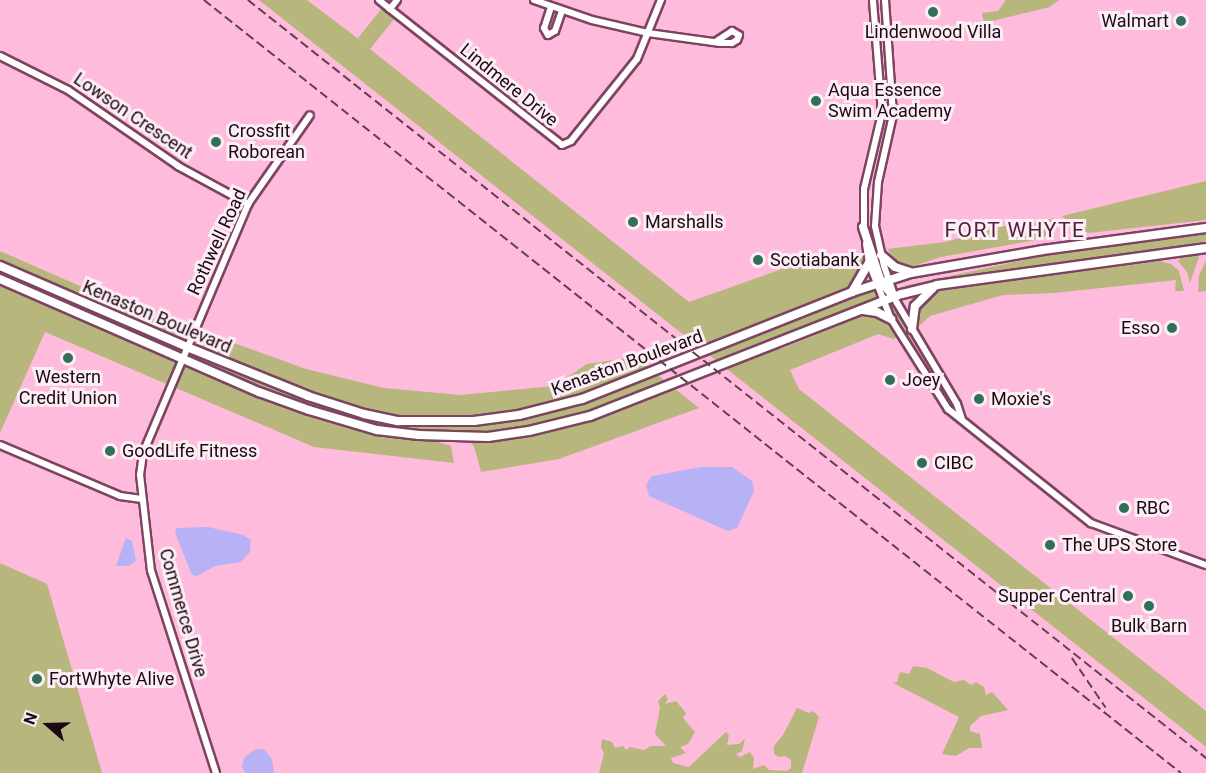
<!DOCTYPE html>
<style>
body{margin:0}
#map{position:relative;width:1206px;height:773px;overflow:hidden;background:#febbdc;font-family:Roboto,sans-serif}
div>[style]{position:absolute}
.green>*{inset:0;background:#b7b67c}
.water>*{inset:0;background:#b7b1f5}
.roads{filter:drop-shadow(2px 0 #7d4462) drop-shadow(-2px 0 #7d4462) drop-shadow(0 2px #7d4462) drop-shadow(0 -2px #7d4462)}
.minor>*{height:6px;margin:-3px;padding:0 3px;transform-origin:3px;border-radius:3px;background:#fff}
.major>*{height:8px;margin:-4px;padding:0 4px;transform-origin:4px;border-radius:4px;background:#fff}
.rail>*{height:1.5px;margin-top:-0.75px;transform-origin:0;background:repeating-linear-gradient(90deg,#633f52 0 9px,transparent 0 13.5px)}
.dots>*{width:16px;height:16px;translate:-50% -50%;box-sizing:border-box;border:3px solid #fceef5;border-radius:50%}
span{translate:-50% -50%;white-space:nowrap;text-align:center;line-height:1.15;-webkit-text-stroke:6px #fceef5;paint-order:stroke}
.poi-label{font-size:18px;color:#1e0814}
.right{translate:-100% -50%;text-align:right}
.left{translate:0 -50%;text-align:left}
.street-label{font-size:18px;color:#1e0814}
.quarter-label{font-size:21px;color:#531e3c;letter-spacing:1.5px}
.north{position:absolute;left:18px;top:695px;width:60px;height:60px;-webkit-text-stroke:4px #fceef5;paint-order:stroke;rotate:290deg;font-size:16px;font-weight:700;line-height:24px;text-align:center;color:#1e0814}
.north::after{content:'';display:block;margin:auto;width:21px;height:27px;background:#1e0814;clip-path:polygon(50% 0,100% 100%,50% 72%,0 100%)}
</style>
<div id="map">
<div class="green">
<i style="clip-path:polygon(259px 0,307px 0,365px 44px,358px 38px,382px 8px,395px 18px,370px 49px,689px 302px,813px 258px,867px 253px,869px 263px,853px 292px,877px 284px,883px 301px,778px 343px,781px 349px,860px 317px,875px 317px,883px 320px,897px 337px,894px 339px,878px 334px,790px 370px,799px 389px,1206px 711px,1206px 747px)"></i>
<i style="clip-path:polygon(1006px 0,1059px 0,1050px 7px,984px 23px,982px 13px,998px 11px)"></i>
<i style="clip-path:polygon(1206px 181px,1206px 220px,1089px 233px,1079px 230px,1062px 216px)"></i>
<i style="clip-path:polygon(1054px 218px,1050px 232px,1041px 239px,941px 257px,914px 266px,898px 265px,899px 263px,887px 249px,945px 242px,1023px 221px,1033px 223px)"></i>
<i style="clip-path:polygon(1206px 232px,1206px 241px,1195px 244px,985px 272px,913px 287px,903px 286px,1056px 253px)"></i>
<i style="clip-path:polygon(0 251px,192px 335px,206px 333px,306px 369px,384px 388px,460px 395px,554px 386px,587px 364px,635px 357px,699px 408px,559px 459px,481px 472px,474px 446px,464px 437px,422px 437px,451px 446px,454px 463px,314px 447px,45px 332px,0 433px,0 279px,182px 358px,187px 347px,0 265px)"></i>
<i style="clip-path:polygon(1197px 255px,1199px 257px,1190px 283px,1187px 272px,1178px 261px,1180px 258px)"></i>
<i style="clip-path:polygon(1159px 261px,1171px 264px,1179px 271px,1184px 291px,1175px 291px,1176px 280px,1054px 293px,1003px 295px,930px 316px,918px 327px,916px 317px,918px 307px,932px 294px,944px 290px)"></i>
<i style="clip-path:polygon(1206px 261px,1206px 291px,1198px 292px,1199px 275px)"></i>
<i style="clip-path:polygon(893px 306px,922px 359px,955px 409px,935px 388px,893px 318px,890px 307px)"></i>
<i style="clip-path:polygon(0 563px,47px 584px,102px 773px,0 773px)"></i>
<i style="clip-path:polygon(913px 666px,927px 668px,954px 682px,964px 680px,971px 685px,976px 682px,984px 687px,986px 695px,992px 692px,1008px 710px,981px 716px,970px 726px,970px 731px,980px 734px,982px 748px,969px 748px,956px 756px,942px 754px,959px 717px,893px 683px,897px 682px,900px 672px,909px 674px)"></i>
<i style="clip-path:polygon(665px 694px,668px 699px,665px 704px,676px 701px,686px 713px,683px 718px,695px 732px,688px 744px,680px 747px,686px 753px,671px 758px,673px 763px,689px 767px,726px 732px,729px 735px,727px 745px,739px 744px,745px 739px,742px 751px,736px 754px,740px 757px,750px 752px,754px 758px,753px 769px,764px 765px,769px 770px,787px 771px,791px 768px,791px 760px,785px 756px,779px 757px,774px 754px,774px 746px,783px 735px,797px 708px,809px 713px,813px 711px,819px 717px,802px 773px,599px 773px,604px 754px,601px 747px,602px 739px,612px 742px,615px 748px,623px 746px,626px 750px,630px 747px,644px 750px,651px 746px,666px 746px,655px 734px,660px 708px,658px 701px)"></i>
</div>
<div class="water">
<i style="clip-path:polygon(701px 467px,732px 467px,752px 481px,754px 491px,737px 528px,728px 531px,649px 496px,646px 485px,652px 476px)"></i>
<i style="clip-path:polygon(208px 527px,243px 535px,251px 540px,250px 552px,241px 562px,215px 566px,197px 576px,192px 575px,175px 533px,177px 528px)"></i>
<i style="clip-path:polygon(126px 538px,132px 541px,136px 561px,128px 566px,116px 566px)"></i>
<i style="clip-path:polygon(264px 749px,272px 759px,274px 773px,245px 773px,242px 767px,244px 758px,254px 750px)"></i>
</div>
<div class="roads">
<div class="minor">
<i style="left:379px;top:0;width:14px;rotate:39deg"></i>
<i style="left:397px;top:0;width:11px;rotate:128deg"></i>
<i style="left:390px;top:9px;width:219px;rotate:38.3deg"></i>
<i style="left:562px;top:145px;width:10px;rotate:-24deg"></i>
<i style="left:571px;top:141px;width:105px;rotate:-51.2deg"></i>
<i style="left:637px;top:59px;width:64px;rotate:-67.9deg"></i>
<i style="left:534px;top:0;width:61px;rotate:19deg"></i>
<i style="left:592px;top:20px;width:57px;rotate:13.1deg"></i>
<i style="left:648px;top:33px;width:73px;rotate:7.9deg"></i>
<i style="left:720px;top:43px;width:12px"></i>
<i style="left:732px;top:43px;width:6px;rotate:-31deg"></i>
<i style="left:737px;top:40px;width:5px;rotate:-68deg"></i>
<i style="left:739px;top:35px;width:8px;rotate:-150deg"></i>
<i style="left:732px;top:31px;width:20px;rotate:147deg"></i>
<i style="left:885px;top:0;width:115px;rotate:86deg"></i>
<i style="left:893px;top:115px;width:69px;rotate:102.6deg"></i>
<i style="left:878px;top:182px;width:44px;rotate:93.9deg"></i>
<i style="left:875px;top:226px;width:41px;rotate:77.3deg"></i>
<i style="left:884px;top:266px;width:39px;rotate:71deg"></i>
<i style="left:897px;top:303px;width:117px;rotate:59.3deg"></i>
<i style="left:957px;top:404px;width:16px;rotate:72deg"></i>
<i style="left:551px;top:7px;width:22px;rotate:108deg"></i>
<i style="left:544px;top:28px;width:8px;rotate:60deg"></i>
<i style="left:548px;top:35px;width:8px;rotate:-30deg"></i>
<i style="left:555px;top:31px;width:21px;rotate:-71deg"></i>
<i style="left:0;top:56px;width:76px;rotate:26.6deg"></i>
<i style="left:68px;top:90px;width:134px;rotate:34.6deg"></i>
<i style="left:178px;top:166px;width:80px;rotate:28.5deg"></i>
<i style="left:864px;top:231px;width:42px;rotate:-90deg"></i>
<i style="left:864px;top:189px;width:78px;rotate:-76.7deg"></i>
<i style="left:882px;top:113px;width:113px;rotate:-94.6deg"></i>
<i style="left:866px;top:244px;width:19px;rotate:81deg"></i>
<i style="left:869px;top:263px;width:60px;rotate:68.6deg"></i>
<i style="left:891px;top:319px;width:107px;rotate:57.7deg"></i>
<i style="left:948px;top:409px;width:183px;rotate:38.6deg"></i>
<i style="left:1091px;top:523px;width:122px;rotate:20.1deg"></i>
<i style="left:0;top:445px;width:130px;rotate:23deg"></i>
<i style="left:120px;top:496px;width:22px;rotate:8deg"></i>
<i style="left:216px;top:773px;width:212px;rotate:-107.8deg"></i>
<i style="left:151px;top:571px;width:97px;rotate:-96.5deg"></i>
<i style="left:140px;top:475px;width:22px;rotate:-82deg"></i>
<i style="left:143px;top:453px;width:270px;rotate:-67.1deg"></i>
<i style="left:248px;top:204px;width:108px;rotate:-55.1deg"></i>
</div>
<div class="major">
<i style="left:863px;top:227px;width:58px;rotate:71.9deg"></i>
<i style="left:881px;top:282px;width:20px;rotate:49deg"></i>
<i style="left:881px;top:255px;width:18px;rotate:41deg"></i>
<i style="left:895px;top:267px;width:16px;rotate:18deg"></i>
<i style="left:0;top:266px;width:204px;rotate:23.4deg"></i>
<i style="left:187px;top:347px;width:131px;rotate:22deg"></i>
<i style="left:308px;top:396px;width:59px;rotate:17.8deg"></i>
<i style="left:364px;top:414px;width:35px;rotate:12deg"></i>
<i style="left:398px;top:421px;width:76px"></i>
<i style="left:474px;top:421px;width:45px;rotate:-7.6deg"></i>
<i style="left:519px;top:415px;width:65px;rotate:-14.3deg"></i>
<i style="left:582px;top:399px;width:290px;rotate:-21.6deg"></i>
<i style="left:852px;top:292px;width:62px;rotate:-17.9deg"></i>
<i style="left:911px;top:273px;width:134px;rotate:-9.9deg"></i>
<i style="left:1043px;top:250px;width:164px;rotate:-7.7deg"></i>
<i style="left:0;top:279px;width:283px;rotate:23.6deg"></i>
<i style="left:259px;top:392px;width:53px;rotate:19.8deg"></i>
<i style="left:309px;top:410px;width:71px;rotate:16.4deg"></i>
<i style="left:377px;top:430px;width:42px;rotate:6.8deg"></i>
<i style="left:419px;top:435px;width:69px;rotate:1.7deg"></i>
<i style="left:488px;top:437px;width:41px;rotate:-8.3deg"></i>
<i style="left:529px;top:431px;width:63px;rotate:-13.8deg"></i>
<i style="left:590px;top:416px;width:335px;rotate:-21.4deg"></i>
<i style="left:902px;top:294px;width:36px;rotate:-14deg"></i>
<i style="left:937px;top:285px;width:272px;rotate:-7.8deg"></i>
<i style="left:852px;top:292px;width:34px;rotate:-60deg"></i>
<i style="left:863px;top:310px;width:14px;rotate:8deg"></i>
<i style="left:877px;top:312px;width:16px;rotate:27deg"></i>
<i style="left:912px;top:329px;width:23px;rotate:-83deg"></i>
<i style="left:915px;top:306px;width:25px;rotate:-45deg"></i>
</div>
</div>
<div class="rail">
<i style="left:204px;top:0;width:1246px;rotate:38.35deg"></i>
<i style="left:248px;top:0;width:1222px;rotate:38.35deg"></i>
<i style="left:1072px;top:658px;width:60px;rotate:55.8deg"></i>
</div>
<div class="dots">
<i style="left:933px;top:12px;background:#326e59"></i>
<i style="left:1181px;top:21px;background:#326e59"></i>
<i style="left:816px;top:101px;background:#326e59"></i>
<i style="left:216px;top:142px;background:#326e59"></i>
<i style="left:633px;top:222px;background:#326e59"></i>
<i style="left:758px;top:260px;background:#326e59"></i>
<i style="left:1172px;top:328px;background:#326e59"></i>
<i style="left:68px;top:358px;background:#326e59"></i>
<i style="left:890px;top:380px;background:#326e59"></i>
<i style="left:979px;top:399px;background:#326e59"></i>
<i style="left:110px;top:451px;background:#326e59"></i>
<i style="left:922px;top:463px;background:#326e59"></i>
<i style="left:1124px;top:508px;background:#326e59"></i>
<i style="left:1050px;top:545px;background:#326e59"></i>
<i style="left:1128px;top:596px;background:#326e59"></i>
<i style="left:1149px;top:606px;background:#326e59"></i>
<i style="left:37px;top:679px;background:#326e59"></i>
</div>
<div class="poi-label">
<span class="right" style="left:1169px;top:21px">Walmart</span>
<span style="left:933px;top:32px">Lindenwood Villa</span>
<span class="left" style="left:828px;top:101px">Aqua Essence<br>Swim Academy</span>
<span class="left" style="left:228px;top:142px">Crossfit<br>Roborean</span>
<span class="left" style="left:645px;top:222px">Marshalls</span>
<span class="left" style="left:770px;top:260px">Scotiabank</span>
<span class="right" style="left:1160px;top:328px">Esso</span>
<span style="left:68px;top:388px">Western<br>Credit Union</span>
<span class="left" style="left:902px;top:380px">Joey</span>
<span class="left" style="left:991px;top:399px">Moxie's</span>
<span class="left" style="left:122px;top:451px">GoodLife Fitness</span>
<span class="left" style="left:934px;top:463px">CIBC</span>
<span class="left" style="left:1136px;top:508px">RBC</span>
<span class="left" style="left:1062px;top:545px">The UPS Store</span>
<span class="right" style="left:1116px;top:596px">Supper Central</span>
<span style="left:1149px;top:626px">Bulk Barn</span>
<span class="left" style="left:49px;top:679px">FortWhyte Alive</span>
</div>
<div class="street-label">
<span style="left:509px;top:85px;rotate:39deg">Lindmere Drive</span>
<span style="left:133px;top:116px;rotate:34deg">Lowson Crescent</span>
<span style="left:217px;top:242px;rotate:-65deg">Rothwell Road</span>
<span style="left:157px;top:317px;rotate:23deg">Kenaston Boulevard</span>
<span style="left:627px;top:363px;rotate:-20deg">Kenaston Boulevard</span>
<span style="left:183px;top:613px;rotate:74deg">Commerce Drive</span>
</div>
<div class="quarter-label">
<span style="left:1015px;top:230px">FORT WHYTE</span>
</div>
<div class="north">N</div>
</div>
